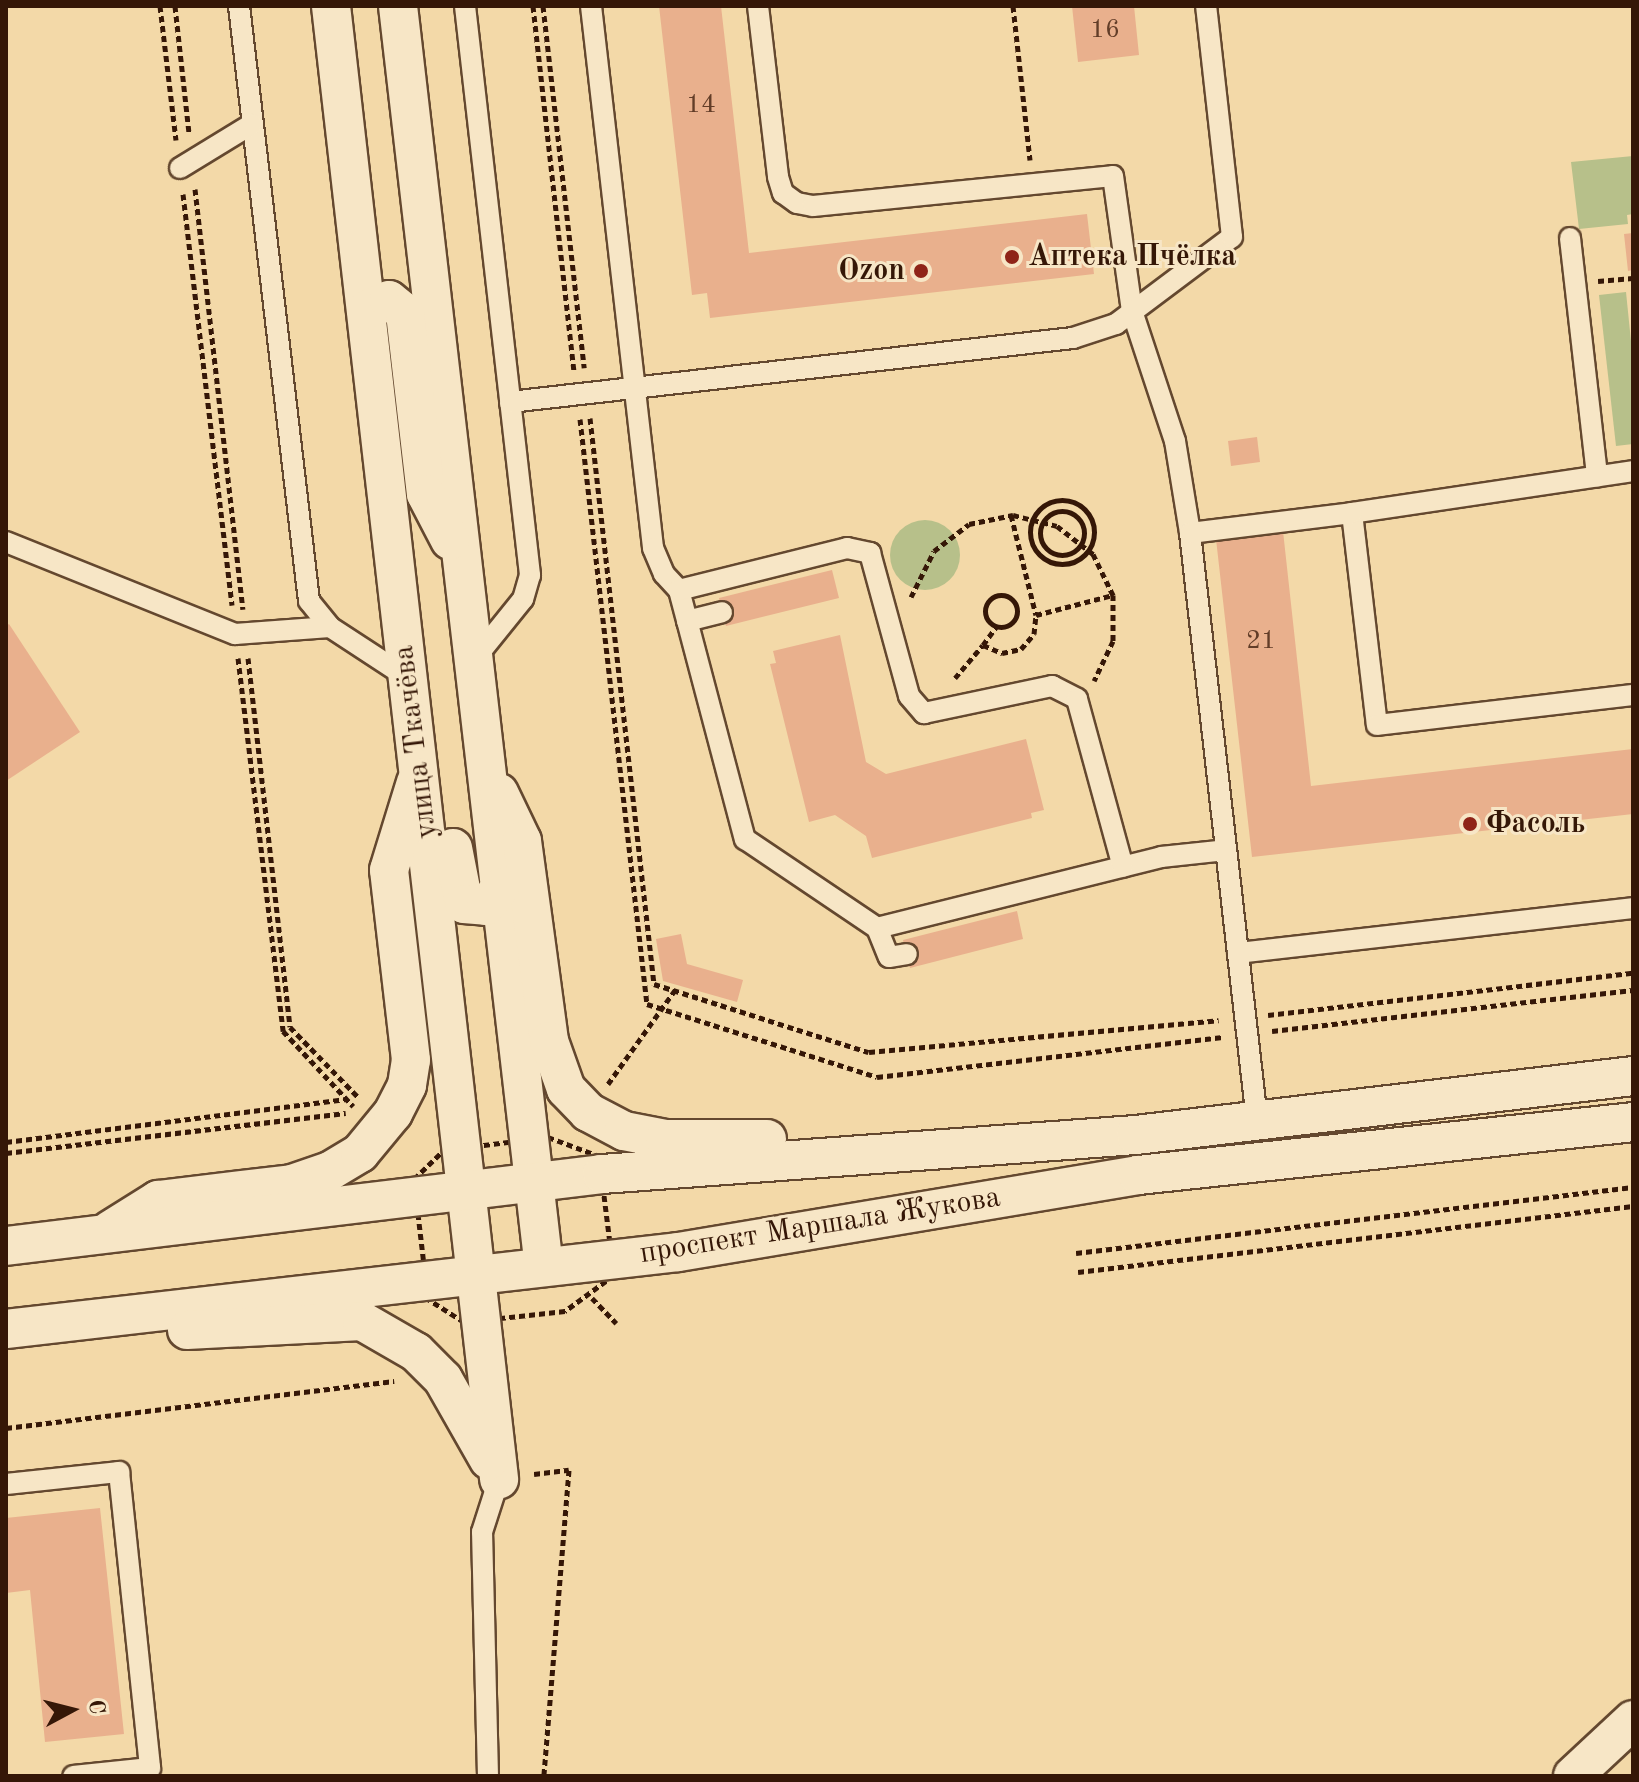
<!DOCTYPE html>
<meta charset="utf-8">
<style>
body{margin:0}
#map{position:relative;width:1639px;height:1782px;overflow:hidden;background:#f3d9a8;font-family:"Old Standard TT",serif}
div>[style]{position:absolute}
.green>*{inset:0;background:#b7c08a}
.round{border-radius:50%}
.building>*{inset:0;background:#e9b08d}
.path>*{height:5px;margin-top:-2.5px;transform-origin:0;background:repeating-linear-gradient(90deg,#351707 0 6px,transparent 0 10px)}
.path>.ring{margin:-2.5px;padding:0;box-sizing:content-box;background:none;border:5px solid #351707;border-radius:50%}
.roads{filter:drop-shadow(2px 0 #64482f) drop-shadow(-2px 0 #64482f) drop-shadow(0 2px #64482f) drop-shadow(0 -2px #64482f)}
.lane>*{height:20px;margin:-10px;padding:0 10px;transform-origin:10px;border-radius:10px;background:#f7e6c6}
.street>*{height:38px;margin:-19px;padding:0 19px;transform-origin:19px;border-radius:19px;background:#f7e6c6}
.dots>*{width:22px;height:22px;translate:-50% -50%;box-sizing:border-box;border:4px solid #f7e6c6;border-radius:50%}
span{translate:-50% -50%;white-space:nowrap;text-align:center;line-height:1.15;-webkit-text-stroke:6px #f7e6c6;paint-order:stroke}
.number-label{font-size:26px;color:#623d28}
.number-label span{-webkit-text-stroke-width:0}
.poi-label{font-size:30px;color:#351707;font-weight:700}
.left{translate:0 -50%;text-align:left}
.right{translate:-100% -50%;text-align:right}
.street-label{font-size:30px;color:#351707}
.frame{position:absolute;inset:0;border:8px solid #351707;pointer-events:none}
.north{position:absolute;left:32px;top:1670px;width:80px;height:80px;-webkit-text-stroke:6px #f7e6c6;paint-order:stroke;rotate:83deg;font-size:22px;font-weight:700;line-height:32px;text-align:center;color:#351707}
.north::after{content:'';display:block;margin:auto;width:28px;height:36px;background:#351707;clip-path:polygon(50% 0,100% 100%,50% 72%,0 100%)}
</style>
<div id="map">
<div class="green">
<i style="clip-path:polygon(1633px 156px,1633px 214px,1627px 215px,1628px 224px,1579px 229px,1571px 162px)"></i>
<i style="clip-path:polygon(1626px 292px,1633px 361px,1633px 444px,1616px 446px,1599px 295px)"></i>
<i class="round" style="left:890px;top:520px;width:70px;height:70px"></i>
</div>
<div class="building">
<i style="clip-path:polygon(659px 6px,721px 6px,749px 253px,1087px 214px,1094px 274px,710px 318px,707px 293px,692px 295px)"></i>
<i style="clip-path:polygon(1072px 6px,1134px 6px,1139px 55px,1078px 62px)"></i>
<i style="clip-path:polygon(1633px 233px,1633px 270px,1628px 271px,1624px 234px)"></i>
<i style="clip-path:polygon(1257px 437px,1260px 462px,1231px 466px,1228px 441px)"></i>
<i style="clip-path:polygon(1283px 531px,1311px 786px,1633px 749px,1633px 814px,1252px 857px,1216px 539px)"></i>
<i style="clip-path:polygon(832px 570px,839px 598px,726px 626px,719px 598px)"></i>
<i style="clip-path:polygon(9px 624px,80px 732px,6px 781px,6px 626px)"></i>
<i style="clip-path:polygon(840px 635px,866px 762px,886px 774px,1026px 739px,1044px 810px,1031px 813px,1032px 818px,872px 858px,866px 836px,835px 815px,809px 822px,770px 664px,776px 663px,773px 651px)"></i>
<i style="clip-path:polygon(1017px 911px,1023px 939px,910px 968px,903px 940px)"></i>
<i style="clip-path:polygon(681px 934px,687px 964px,743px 980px,737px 1002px,663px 981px,656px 939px)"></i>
<i style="clip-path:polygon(100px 1508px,124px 1734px,45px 1742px,30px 1590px,6px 1593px,6px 1518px)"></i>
</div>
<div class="path">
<i style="left:160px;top:6px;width:135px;rotate:83.2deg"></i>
<i style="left:175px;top:6px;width:127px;rotate:83.7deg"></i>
<i style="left:533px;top:6px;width:366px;rotate:83.6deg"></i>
<i style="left:543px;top:6px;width:364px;rotate:83.5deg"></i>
<i style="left:1013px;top:6px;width:155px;rotate:83.7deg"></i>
<i style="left:195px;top:189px;width:423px;rotate:83.5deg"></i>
<i style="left:183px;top:194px;width:414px;rotate:83.2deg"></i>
<i style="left:1598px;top:281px;width:35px;rotate:-5deg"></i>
<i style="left:590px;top:418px;width:570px;rotate:83.55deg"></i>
<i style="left:654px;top:984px;width:225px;rotate:17.6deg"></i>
<i style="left:869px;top:1052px;width:351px;rotate:-5.2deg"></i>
<i style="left:580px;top:419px;width:589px;rotate:83.47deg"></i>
<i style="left:647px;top:1004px;width:241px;rotate:17.6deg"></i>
<i style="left:877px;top:1077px;width:348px;rotate:-6.6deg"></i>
<i class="ring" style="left:1030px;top:500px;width:59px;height:59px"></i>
<i class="ring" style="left:1040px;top:511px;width:39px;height:39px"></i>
<i style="left:1011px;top:515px;width:103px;rotate:76deg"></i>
<i style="left:1036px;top:615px;width:80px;rotate:-14.6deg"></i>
<i class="ring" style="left:985px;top:595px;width:27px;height:27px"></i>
<i style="left:911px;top:597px;width:51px;rotate:-63.4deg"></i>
<i style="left:934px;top:551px;width:44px;rotate:-37.6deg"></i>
<i style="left:969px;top:524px;width:45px;rotate:-11.6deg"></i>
<i style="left:1013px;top:515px;width:45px;rotate:14deg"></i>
<i style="left:1057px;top:526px;width:46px;rotate:37.9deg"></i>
<i style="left:1093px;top:554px;width:46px;rotate:64deg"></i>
<i style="left:1113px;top:595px;width:46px;rotate:90deg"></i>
<i style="left:1113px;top:641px;width:44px;rotate:115.4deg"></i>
<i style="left:983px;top:645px;width:22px;rotate:-54deg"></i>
<i style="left:238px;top:658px;width:376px;rotate:83.1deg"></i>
<i style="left:283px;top:1031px;width:103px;rotate:47deg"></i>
<i style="left:248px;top:658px;width:371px;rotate:83.5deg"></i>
<i style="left:290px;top:1027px;width:99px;rotate:45.8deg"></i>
<i style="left:955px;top:678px;width:43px;rotate:-49.7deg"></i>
<i style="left:983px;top:645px;width:21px;rotate:23deg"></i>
<i style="left:1002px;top:653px;width:19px;rotate:-12deg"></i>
<i style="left:1021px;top:649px;width:20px;rotate:-49deg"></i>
<i style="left:1034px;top:634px;width:19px;rotate:-84deg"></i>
<i style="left:1268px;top:1015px;width:367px;rotate:-6.6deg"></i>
<i style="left:1272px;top:1031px;width:363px;rotate:-6.5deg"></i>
<i style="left:608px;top:1084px;width:115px;rotate:-54.5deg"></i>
<i style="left:548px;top:1137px;width:54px;rotate:20.4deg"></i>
<i style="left:599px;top:1156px;width:120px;rotate:82.8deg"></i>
<i style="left:614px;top:1275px;width:61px;rotate:143.7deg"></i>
<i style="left:565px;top:1311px;width:102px;rotate:173.8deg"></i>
<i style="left:464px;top:1322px;width:43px;rotate:-147.4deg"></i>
<i style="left:428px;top:1299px;width:121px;rotate:-96.7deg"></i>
<i style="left:414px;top:1179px;width:42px;rotate:-44deg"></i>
<i style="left:444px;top:1150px;width:105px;rotate:-7.1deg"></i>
<i style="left:6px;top:1142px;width:343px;rotate:-7.2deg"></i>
<i style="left:6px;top:1153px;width:342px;rotate:-6.7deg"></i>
<i style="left:1076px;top:1253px;width:561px;rotate:-6.76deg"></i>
<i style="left:1078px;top:1272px;width:559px;rotate:-6.78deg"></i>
<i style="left:592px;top:1298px;width:35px;rotate:46deg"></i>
<i style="left:6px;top:1428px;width:391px;rotate:-6.9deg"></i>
<i style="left:534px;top:1474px;width:35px;rotate:-7deg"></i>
<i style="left:569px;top:1470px;width:307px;rotate:94.7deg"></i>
</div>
<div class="roads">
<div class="lane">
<i style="left:239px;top:6px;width:599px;rotate:83.29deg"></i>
<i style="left:309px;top:601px;width:33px;rotate:51deg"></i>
<i style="left:330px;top:627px;width:93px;rotate:33.2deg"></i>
<i style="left:465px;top:6px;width:573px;rotate:83.48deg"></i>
<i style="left:530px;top:575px;width:25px;rotate:106deg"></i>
<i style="left:523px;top:599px;width:80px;rotate:128.9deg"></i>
<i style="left:591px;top:6px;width:546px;rotate:83.47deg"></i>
<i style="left:653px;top:548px;width:28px;rotate:67deg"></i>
<i style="left:664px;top:574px;width:22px;rotate:47deg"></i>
<i style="left:679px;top:590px;width:258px;rotate:75.2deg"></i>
<i style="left:745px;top:839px;width:159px;rotate:34deg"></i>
<i style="left:877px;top:928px;width:293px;rotate:-14deg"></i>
<i style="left:1161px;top:857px;width:65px;rotate:-6.1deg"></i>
<i style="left:758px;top:6px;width:172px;rotate:83.3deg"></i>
<i style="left:778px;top:177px;width:17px;rotate:73deg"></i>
<i style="left:783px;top:193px;width:17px;rotate:36deg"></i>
<i style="left:797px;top:203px;width:16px;rotate:11deg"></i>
<i style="left:813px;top:206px;width:301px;rotate:-5.7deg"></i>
<i style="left:1113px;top:176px;width:136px;rotate:82deg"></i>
<i style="left:1132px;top:311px;width:137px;rotate:71.7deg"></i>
<i style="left:1175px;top:441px;width:93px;rotate:80.7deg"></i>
<i style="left:180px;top:168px;width:84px;rotate:-31.4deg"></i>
<i style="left:1570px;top:238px;width:240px;rotate:83.5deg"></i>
<i style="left:510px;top:402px;width:567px;rotate:-6.49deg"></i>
<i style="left:1073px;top:338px;width:45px;rotate:-18deg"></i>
<i style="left:1116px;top:324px;width:145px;rotate:-36.9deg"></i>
<i style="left:1232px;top:237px;width:232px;rotate:-96.4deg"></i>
<i style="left:1633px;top:471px;width:284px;rotate:171.5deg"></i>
<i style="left:1352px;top:513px;width:213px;rotate:83.3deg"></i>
<i style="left:1377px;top:725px;width:258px;rotate:-6.7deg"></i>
<i style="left:6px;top:542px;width:247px;rotate:21.9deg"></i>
<i style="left:235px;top:634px;width:95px;rotate:-4.2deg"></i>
<i style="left:679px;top:590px;width:173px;rotate:-14deg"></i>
<i style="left:847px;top:548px;width:24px;rotate:12deg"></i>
<i style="left:870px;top:553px;width:148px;rotate:74.7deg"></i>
<i style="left:909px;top:696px;width:23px;rotate:49deg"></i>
<i style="left:924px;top:713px;width:131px;rotate:-11.9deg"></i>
<i style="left:1052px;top:686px;width:28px;rotate:27deg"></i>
<i style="left:1077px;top:699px;width:174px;rotate:74.7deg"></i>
<i style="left:687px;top:621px;width:36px;rotate:-14deg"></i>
<i style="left:877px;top:928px;width:31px;rotate:68deg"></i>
<i style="left:889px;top:957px;width:18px;rotate:-9deg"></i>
<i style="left:1238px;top:953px;width:398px;rotate:-6.5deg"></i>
<i style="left:1257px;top:1120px;width:591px;rotate:-96.51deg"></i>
<i style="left:1190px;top:533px;width:163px;rotate:-7deg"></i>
<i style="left:6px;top:1484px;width:114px;rotate:-6.1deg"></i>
<i style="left:119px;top:1472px;width:298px;rotate:84deg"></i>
<i style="left:150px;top:1768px;width:77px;rotate:174.1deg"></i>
<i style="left:488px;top:1776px;width:244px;rotate:-91.4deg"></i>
<i style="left:482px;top:1532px;width:56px;rotate:-72.2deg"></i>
</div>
<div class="street">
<i style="left:331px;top:6px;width:1483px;rotate:83.49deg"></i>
<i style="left:398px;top:6px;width:1269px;rotate:83.4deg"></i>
<i style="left:366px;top:310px;width:25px;rotate:-23deg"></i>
<i style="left:389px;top:300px;width:21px;rotate:39deg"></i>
<i style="left:405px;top:313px;width:182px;rotate:83.4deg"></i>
<i style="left:426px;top:494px;width:52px;rotate:62.4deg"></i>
<i style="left:499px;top:793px;width:53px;rotate:64.4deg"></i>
<i style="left:522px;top:841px;width:202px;rotate:82.3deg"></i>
<i style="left:549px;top:1041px;width:51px;rotate:70.5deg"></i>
<i style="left:566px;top:1089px;width:32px;rotate:46deg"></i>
<i style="left:588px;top:1112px;width:41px;rotate:27.8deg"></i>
<i style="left:624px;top:1131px;width:42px;rotate:11deg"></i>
<i style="left:665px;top:1139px;width:102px"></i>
<i style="left:453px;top:848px;width:57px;rotate:78.9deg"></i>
<i style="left:464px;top:904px;width:22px;rotate:5deg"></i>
<i style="left:486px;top:906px;width:23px;rotate:-52deg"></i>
<i style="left:110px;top:1230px;width:57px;rotate:-32deg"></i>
<i style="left:158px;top:1200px;width:135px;rotate:-6.8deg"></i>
<i style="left:292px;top:1184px;width:40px;rotate:-18.9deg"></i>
<i style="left:330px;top:1171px;width:35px;rotate:-31deg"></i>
<i style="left:360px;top:1153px;width:52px;rotate:-50.5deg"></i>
<i style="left:393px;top:1113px;width:31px;rotate:-63deg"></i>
<i style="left:407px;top:1085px;width:25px;rotate:-81deg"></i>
<i style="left:411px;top:1060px;width:191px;rotate:-96.6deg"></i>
<i style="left:389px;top:870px;width:92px;rotate:-72.9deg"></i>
<i style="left:6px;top:1246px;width:600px;rotate:-6.89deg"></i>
<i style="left:602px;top:1174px;width:535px;rotate:-4.18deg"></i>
<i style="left:1136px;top:1135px;width:500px;rotate:-6.77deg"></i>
<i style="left:6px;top:1329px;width:676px;rotate:-6.54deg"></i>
<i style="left:678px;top:1252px;width:466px;rotate:-9.5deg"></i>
<i style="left:1138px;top:1175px;width:498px;rotate:-6.1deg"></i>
<i style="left:187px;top:1330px;width:175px;rotate:-2.9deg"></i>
<i style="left:362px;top:1321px;width:62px;rotate:29.9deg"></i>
<i style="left:416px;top:1352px;width:38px;rotate:45deg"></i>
<i style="left:443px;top:1379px;width:93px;rotate:60.4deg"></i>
<i style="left:1573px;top:1776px;width:82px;rotate:-43deg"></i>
</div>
</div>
<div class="dots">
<i style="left:1012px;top:257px;background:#8f2418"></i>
<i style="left:921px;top:271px;background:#8f2418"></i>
<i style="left:1470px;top:824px;background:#8f2418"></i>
</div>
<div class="number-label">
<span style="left:1105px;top:31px">16</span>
<span style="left:701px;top:106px">14</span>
<span style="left:1261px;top:642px">21</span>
</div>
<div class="poi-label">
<span class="left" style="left:1028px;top:257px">Аптека Пчёлка</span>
<span class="right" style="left:905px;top:271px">Ozon</span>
<span class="left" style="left:1486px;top:824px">Фасоль</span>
</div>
<div class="street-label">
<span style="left:416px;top:742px;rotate:-97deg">улица Ткачёва</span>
<span style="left:820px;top:1226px;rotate:-9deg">проспект Маршала Жукова</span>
</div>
<div class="frame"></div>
<div class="north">С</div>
</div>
